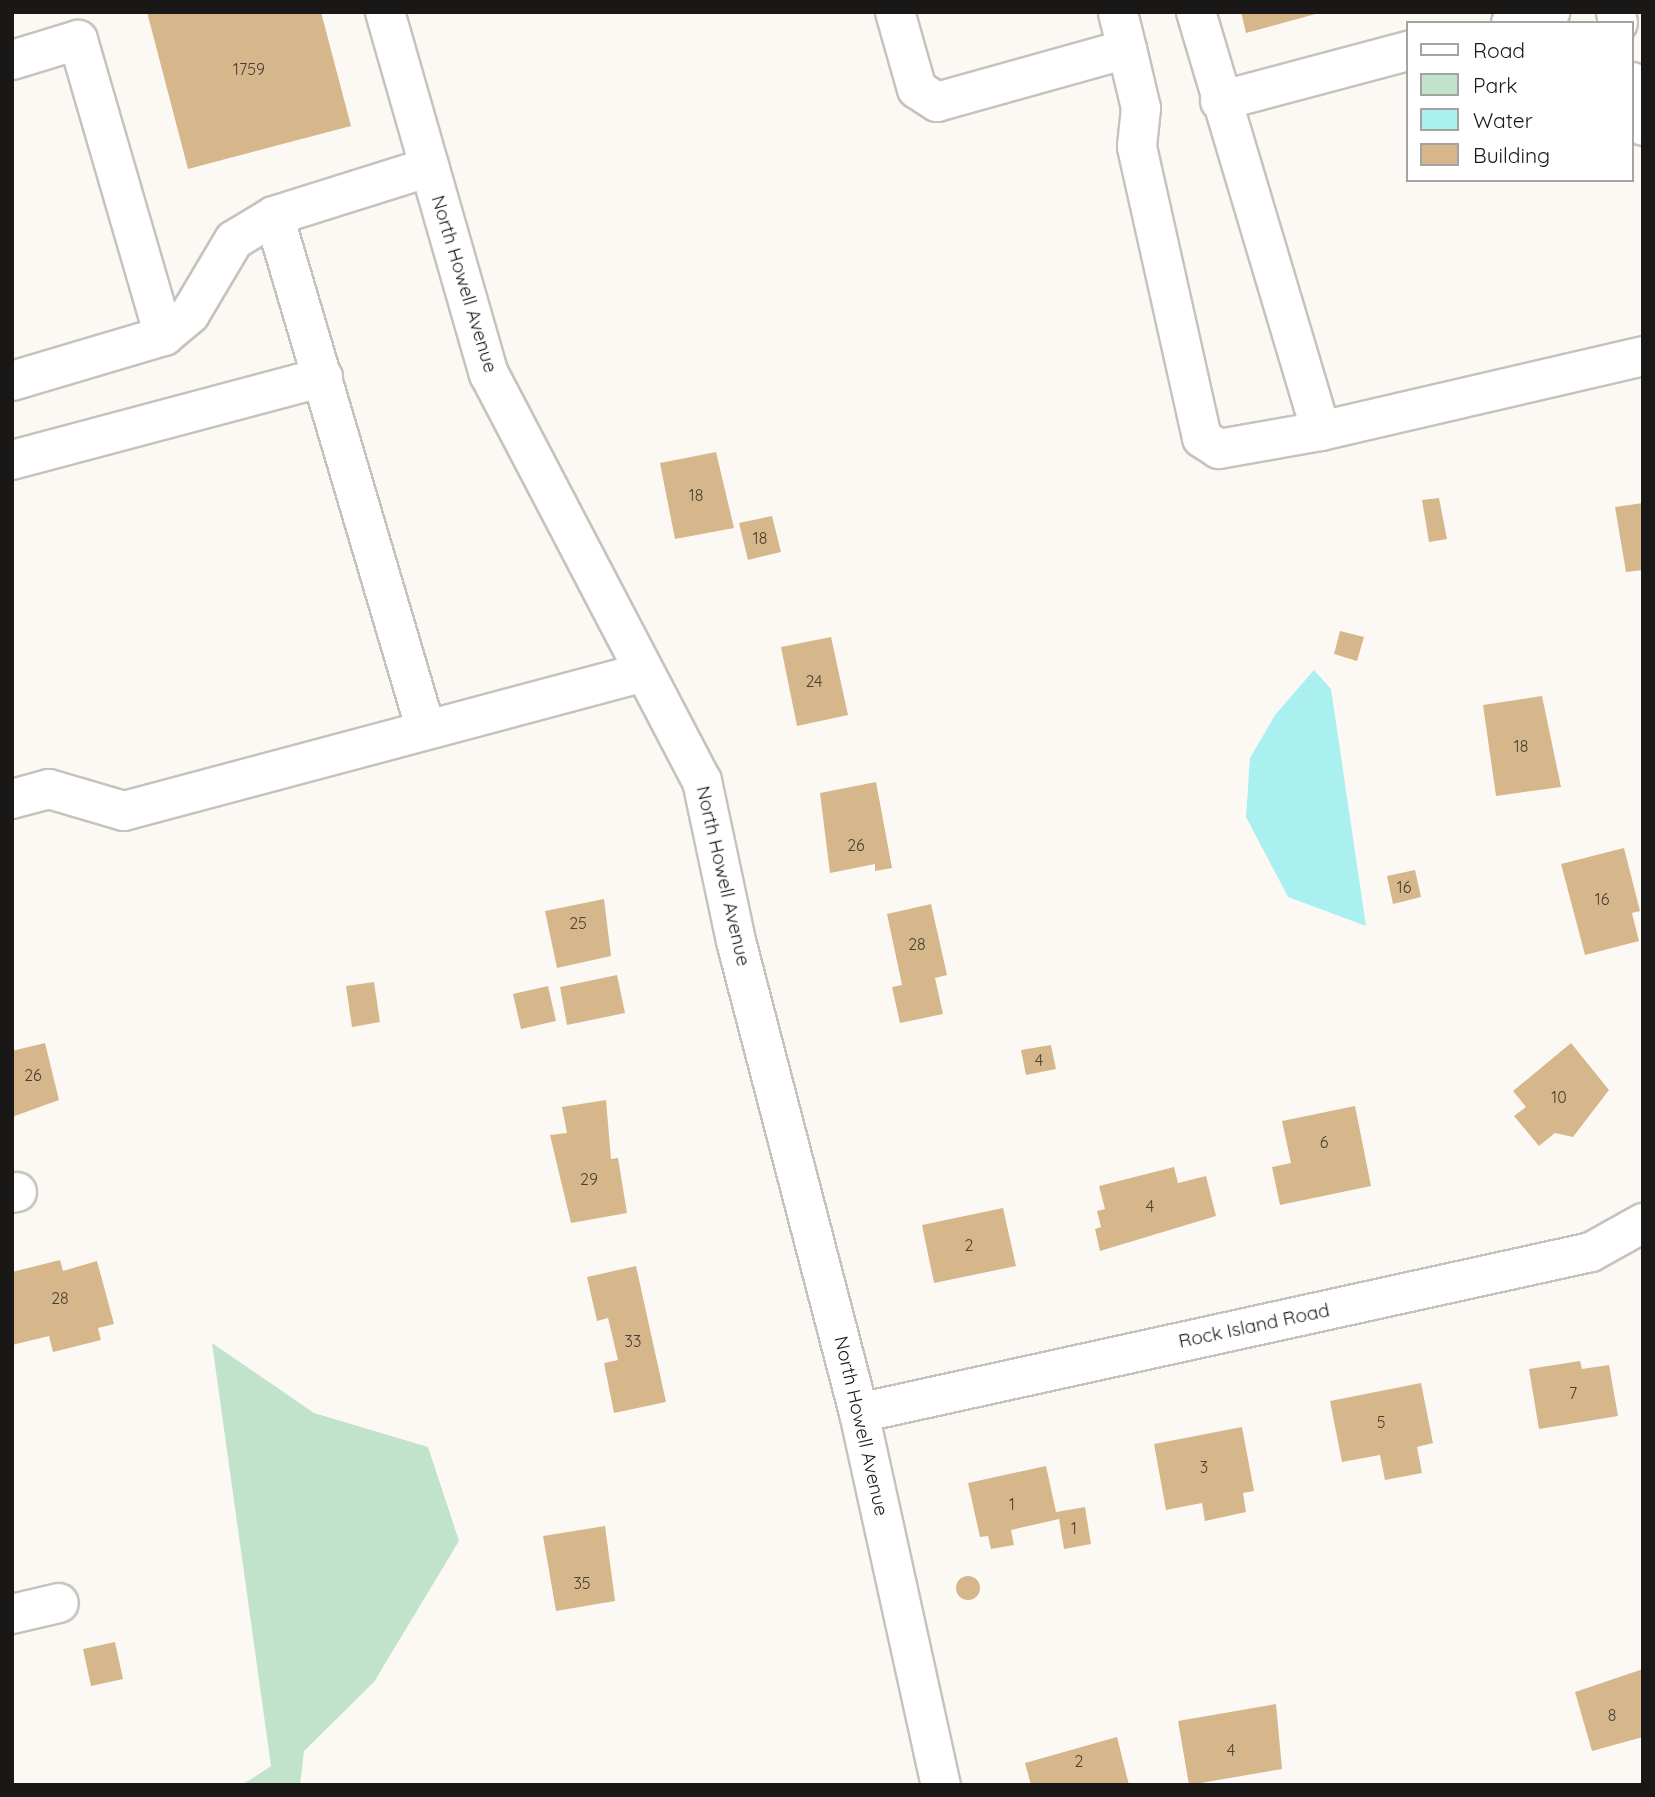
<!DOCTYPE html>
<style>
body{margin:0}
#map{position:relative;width:1655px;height:1797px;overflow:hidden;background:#fcf9f4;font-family:Quicksand,sans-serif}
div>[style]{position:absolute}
.green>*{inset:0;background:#c2e3cb}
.water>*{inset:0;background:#abf0f1}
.building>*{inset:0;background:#d6b78b}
.round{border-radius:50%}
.roads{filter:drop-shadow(2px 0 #c6c3be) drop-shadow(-2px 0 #c6c3be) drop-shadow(0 2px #c6c3be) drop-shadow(0 -2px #c6c3be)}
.minor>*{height:38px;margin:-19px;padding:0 19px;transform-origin:19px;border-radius:19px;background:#fff}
span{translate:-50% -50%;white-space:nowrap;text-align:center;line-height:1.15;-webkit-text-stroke:7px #fff;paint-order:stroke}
.number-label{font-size:16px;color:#484033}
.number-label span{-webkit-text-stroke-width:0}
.street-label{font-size:19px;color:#191816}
.frame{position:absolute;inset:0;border:14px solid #191816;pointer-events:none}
.legend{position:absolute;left:1406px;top:21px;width:228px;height:161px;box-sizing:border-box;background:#fff;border:2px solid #a3a3a2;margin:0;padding:9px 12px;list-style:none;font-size:21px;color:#191816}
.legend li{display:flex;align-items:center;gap:14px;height:35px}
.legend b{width:35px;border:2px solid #a3a3a2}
</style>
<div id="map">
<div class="green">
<i style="clip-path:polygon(212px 1343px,314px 1413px,428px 1447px,459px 1541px,374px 1682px,304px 1751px,300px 1785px,242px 1785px,271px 1766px)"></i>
</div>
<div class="water">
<i style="clip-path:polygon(1314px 670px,1331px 689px,1366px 926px,1288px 897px,1246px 817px,1250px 758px,1275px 715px)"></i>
</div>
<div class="building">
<i style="clip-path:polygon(147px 12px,321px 12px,351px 126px,188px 169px)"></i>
<i style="clip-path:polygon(1241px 12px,1319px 12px,1319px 13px,1246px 33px)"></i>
<i style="clip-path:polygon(716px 452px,734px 528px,675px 539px,660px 463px)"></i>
<i style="clip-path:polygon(1439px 498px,1447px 539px,1429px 542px,1422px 500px)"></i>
<i style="clip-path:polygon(1643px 503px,1643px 570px,1626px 572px,1615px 507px)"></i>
<i style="clip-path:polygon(772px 516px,781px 552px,748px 560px,739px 523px)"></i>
<i style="clip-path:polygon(1340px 631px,1364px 637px,1357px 661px,1334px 654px)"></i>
<i style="clip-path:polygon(831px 637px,848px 715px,797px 726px,781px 647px)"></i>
<i style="clip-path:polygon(1542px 696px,1561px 787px,1496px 796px,1483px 705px)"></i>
<i style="clip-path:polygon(876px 782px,892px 868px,875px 871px,875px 864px,830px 873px,820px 793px)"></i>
<i style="clip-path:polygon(1624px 848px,1640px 911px,1632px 913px,1639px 941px,1585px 955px,1561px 864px)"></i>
<i style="clip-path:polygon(1415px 870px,1421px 897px,1393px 904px,1387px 876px)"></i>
<i style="clip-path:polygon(604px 899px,611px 956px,557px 968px,545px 911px)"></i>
<i style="clip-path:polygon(931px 904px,947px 975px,935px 978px,943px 1014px,900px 1023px,892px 987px,902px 985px,887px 914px)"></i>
<i style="clip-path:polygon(617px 975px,625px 1013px,567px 1025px,560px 987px)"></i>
<i style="clip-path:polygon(374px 982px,380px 1022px,352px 1027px,346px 986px)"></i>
<i style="clip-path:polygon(548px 986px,556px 1021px,521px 1029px,513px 994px)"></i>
<i style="clip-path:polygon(45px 1043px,59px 1100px,12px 1117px,12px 1051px)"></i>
<i style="clip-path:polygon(1571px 1043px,1609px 1090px,1573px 1137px,1555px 1133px,1539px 1146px,1514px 1116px,1526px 1107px,1513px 1091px)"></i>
<i style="clip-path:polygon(1051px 1045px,1056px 1069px,1026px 1075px,1021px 1050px)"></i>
<i style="clip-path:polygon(606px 1100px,611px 1159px,618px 1158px,627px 1213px,571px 1223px,550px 1135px,567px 1133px,562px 1107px)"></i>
<i style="clip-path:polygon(1355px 1106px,1371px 1186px,1280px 1205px,1272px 1167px,1291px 1163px,1282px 1121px)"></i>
<i style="clip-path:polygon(1174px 1167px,1178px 1183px,1206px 1176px,1216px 1216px,1100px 1251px,1095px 1229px,1101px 1227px,1097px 1211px,1105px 1209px,1099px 1186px)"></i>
<i style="clip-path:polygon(1003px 1208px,1016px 1266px,934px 1283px,922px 1225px)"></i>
<i style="clip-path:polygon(60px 1260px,63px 1271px,97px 1261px,114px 1324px,98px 1328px,101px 1340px,53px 1352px,49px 1336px,12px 1345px,12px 1272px)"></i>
<i style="clip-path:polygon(636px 1266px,666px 1402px,614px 1413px,604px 1363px,618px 1360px,608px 1318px,597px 1321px,587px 1277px)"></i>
<i style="clip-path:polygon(1580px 1361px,1582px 1369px,1609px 1365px,1618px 1416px,1539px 1429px,1529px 1369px)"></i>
<i style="clip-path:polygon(1421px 1383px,1433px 1443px,1417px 1447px,1422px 1473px,1385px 1480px,1380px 1455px,1342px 1462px,1330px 1401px)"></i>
<i style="clip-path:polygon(1242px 1427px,1254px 1491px,1243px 1493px,1246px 1512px,1205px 1521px,1202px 1503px,1166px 1510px,1154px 1444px)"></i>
<i style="clip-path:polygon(1046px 1466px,1056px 1512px,1085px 1507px,1091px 1544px,1064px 1549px,1059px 1519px,1011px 1530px,1014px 1545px,991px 1549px,988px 1536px,980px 1537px,968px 1483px)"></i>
<i style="clip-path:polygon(605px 1526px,615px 1601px,556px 1611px,543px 1536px)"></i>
<i class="round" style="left:956px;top:1576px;width:24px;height:24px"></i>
<i style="clip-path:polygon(115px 1642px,123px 1679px,91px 1686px,83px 1649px)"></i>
<i style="clip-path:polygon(1643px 1669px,1643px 1737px,1592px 1751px,1575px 1692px)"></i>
<i style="clip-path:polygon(1276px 1704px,1282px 1769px,1189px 1785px,1178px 1721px)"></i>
<i style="clip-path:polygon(1117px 1737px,1129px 1785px,1031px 1785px,1025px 1763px)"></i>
</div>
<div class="roads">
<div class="minor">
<i style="left:385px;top:12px;width:377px;rotate:74deg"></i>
<i style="left:489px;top:374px;width:459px;rotate:62.4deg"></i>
<i style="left:702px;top:781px;width:164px;rotate:78deg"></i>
<i style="left:736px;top:941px;width:488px;rotate:75.4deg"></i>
<i style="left:859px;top:1413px;width:381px;rotate:77.6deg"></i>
<i style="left:895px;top:12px;width:80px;rotate:74.1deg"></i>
<i style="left:917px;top:89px;width:24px;rotate:33deg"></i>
<i style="left:937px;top:102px;width:197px;rotate:-15.6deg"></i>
<i style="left:1127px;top:49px;width:38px;rotate:-104deg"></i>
<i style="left:1196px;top:12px;width:437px;rotate:73.4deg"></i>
<i style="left:1321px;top:431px;width:331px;rotate:-13.1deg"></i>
<i style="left:1616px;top:12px;width:11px;rotate:80deg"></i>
<i style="left:1511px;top:23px;width:41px;rotate:-15.8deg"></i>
<i style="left:1127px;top:49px;width:61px;rotate:76.7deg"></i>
<i style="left:1141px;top:108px;width:39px;rotate:96deg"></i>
<i style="left:1137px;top:147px;width:298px;rotate:77.4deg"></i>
<i style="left:1202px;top:438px;width:20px;rotate:33deg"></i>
<i style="left:1219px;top:449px;width:104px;rotate:-10deg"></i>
<i style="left:12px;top:60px;width:69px;rotate:-16.9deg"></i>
<i style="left:78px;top:40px;width:308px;rotate:73.8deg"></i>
<i style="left:1632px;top:82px;width:45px;rotate:76deg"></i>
<i style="left:1220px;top:101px;width:195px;rotate:-14.9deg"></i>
<i style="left:274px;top:216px;width:536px;rotate:73.53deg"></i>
<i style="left:12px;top:381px;width:159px;rotate:-16.5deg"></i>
<i style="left:164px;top:336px;width:34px;rotate:-40deg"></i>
<i style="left:190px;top:314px;width:86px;rotate:-59.3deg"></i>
<i style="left:234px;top:240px;width:47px;rotate:-31deg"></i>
<i style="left:274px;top:216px;width:163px;rotate:-17.5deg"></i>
<i style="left:12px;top:460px;width:322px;rotate:-14.9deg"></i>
<i style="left:12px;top:799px;width:38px;rotate:-15deg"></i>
<i style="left:49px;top:789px;width:78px;rotate:16.3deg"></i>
<i style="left:124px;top:811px;width:535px;rotate:-14.95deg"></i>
<i style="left:12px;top:1193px;width:5px;rotate:-11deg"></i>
<i style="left:859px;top:1413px;width:749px;rotate:-12.4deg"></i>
<i style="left:1591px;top:1252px;width:60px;rotate:-29.1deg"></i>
<i style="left:12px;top:1614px;width:48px;rotate:-13.2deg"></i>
</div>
</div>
<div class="number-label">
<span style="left:249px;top:69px">1759</span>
<span style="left:696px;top:495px">18</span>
<span style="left:760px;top:538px">18</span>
<span style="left:814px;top:681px">24</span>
<span style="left:1521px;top:746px">18</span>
<span style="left:856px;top:845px">26</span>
<span style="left:1404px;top:887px">16</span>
<span style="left:1602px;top:899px">16</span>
<span style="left:578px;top:923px">25</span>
<span style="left:917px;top:944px">28</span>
<span style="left:1039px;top:1060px">4</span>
<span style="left:33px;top:1075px">26</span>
<span style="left:1559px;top:1097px">10</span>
<span style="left:1324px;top:1142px">6</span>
<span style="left:589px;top:1179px">29</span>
<span style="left:1150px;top:1206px">4</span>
<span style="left:969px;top:1245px">2</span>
<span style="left:60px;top:1298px">28</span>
<span style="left:633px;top:1341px">33</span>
<span style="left:1573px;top:1393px">7</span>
<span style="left:1381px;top:1422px">5</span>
<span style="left:1204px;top:1467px">3</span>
<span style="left:1012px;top:1504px">1</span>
<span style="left:1074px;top:1528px">1</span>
<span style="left:582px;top:1583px">35</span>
<span style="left:1612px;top:1715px">8</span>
<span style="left:1231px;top:1750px">4</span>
<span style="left:1079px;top:1761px">2</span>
</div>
<div class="street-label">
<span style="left:464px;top:284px;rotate:73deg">North Howell Avenue</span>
<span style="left:723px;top:876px;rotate:77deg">North Howell Avenue</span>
<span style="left:1254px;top:1326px;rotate:-12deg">Rock Island Road</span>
<span style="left:861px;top:1426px;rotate:77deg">North Howell Avenue</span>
</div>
<div class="frame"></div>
<ul class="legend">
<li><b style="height:9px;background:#fff"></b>Road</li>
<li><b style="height:19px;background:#c2e3cb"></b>Park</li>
<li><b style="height:19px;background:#abf0f1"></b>Water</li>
<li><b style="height:19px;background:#d6b78b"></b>Building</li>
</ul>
</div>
